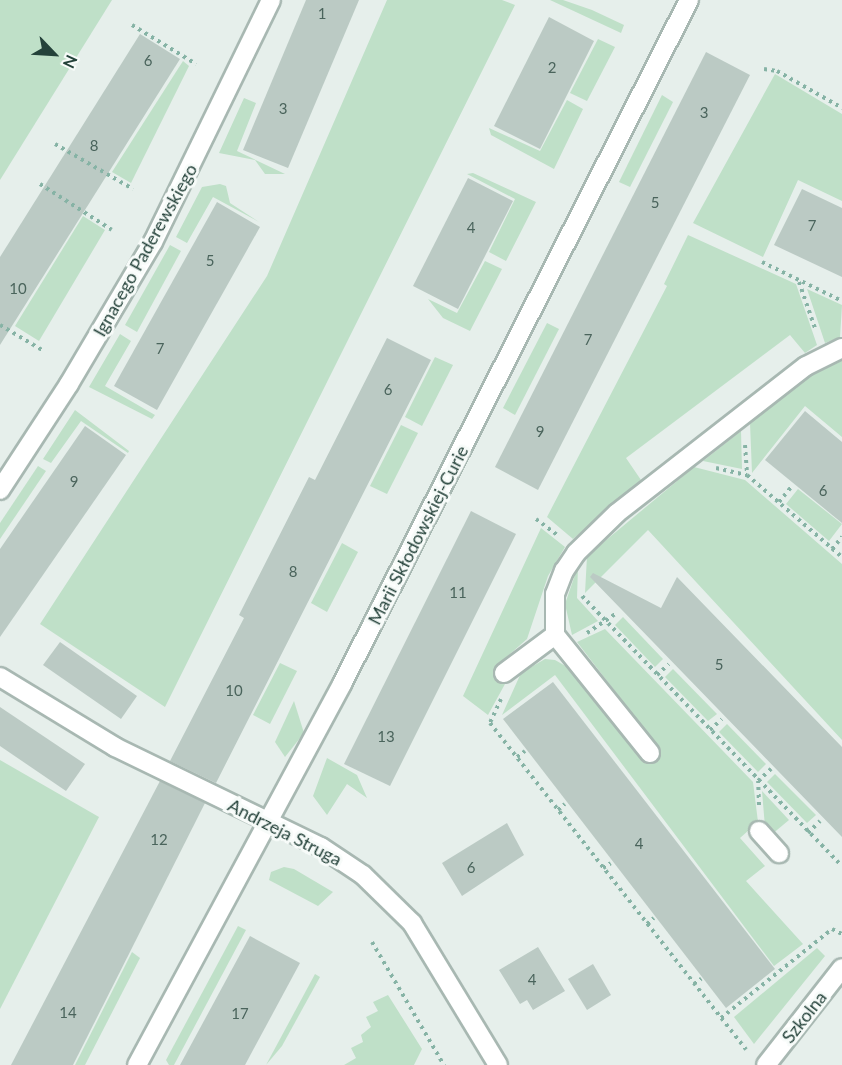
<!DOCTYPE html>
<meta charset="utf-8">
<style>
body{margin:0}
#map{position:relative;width:842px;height:1065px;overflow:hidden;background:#e6efeb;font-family:Lato,sans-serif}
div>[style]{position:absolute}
.green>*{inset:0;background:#bfe0c8}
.building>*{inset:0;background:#bbcac4}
.path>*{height:4px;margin-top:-2px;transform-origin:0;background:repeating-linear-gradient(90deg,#86b3a5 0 3px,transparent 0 7.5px)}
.roads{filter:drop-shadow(2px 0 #a8b8b2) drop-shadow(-2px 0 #a8b8b2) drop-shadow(0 2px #a8b8b2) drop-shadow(0 -2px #a8b8b2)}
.minor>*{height:18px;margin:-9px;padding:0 9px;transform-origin:9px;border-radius:9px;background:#fff}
span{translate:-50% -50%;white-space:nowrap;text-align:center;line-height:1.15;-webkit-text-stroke:6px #f7fbf9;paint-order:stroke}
.number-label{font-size:15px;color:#4a645c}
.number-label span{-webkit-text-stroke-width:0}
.street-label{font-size:18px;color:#24423a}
.north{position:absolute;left:24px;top:24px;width:60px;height:60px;-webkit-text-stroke:4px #f7fbf9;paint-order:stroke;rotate:115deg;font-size:16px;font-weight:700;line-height:24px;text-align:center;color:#24423a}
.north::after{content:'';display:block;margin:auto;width:21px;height:27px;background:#24423a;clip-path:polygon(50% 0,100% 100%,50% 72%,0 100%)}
</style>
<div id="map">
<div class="green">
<i style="clip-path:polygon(0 0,112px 0,0 180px)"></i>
<i style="clip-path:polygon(387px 0,502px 0,515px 5px,165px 707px,40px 624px,267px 276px)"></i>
<i style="clip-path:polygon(550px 0,563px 0,592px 10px,624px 25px,621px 33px)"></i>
<i style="clip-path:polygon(598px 39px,615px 47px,587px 101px,570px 93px)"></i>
<i style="clip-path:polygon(183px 61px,189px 66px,131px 183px,112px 172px)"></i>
<i style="clip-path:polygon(775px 74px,842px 114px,842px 201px,798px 180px,763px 257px,693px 223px)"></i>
<i style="clip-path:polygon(662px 95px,673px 102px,630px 187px,619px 182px)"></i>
<i style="clip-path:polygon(244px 98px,256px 103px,237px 151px,285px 174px,265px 174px,255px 160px,219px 153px)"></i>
<i style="clip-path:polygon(567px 100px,583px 109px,554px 169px,491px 135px,489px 128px,540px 151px)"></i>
<i style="clip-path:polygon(473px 173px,536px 202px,506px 261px,489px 252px,515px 199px,467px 174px)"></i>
<i style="clip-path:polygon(220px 184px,226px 186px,230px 203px,259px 222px,213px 197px,187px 243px,176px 237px,202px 187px)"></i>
<i style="clip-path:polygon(83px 216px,105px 230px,39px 341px,15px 326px)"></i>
<i style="clip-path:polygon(688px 235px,796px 284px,817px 345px,805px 353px,790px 335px,626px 458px,641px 480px,573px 539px,547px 517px,667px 286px,664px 284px)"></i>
<i style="clip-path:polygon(170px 245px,181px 251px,137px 332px,125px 325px)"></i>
<i style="clip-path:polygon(485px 261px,502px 269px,470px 331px,443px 318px,428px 299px,457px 313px)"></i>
<i style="clip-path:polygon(807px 289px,842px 305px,840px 337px,825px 343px)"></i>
<i style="clip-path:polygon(547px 323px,559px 329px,515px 415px,503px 408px)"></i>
<i style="clip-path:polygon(120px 334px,131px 341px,105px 386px,155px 415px,152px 419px,89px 387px)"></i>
<i style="clip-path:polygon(435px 357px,453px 365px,422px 426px,405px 417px)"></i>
<i style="clip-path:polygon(842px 360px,842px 437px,805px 406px,752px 473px,750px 423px,817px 371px)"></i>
<i style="clip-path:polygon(75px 410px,129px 451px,128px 453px,81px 421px,51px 463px,43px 459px)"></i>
<i style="clip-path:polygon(401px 425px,418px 433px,387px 494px,370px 486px)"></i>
<i style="clip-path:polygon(741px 431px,742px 469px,703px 461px)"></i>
<i style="clip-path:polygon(38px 466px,46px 471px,0 539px,0 523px)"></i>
<i style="clip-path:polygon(694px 467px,745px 480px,842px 564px,842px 740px,648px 530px,585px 593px,587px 556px)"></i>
<i style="clip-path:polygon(798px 489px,842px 524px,829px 541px,786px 504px)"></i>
<i style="clip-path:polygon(541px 528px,565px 547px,548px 576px,527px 639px,494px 668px,505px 684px,488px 715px,463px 696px)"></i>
<i style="clip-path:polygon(342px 543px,358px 552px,327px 612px,311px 603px)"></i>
<i style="clip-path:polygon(578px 566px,577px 598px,598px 621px,572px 635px,565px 604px)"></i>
<i style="clip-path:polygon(623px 617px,663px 659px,655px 667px,615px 625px)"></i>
<i style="clip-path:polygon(605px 629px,753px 782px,758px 822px,740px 838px,765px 866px,746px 881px,803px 944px,774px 966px,555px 675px,502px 715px,521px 673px,545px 659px,555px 660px,569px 668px,646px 762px,661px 751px,577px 642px)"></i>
<i style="clip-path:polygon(280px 663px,297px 671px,270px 724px,253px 715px)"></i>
<i style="clip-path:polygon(673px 669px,717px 714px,708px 721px,665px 677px)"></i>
<i style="clip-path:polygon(294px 701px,304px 733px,285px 757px,275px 742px)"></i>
<i style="clip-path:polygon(727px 724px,766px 764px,758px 772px,719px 732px)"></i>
<i style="clip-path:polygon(327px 758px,357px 775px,367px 798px,347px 784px,327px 815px,313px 796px)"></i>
<i style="clip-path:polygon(0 760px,99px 817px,0 1009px)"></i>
<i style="clip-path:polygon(775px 774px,816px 815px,807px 823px,767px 782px)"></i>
<i style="clip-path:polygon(762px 791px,789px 820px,771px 835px,765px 827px)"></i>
<i style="clip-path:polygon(284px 867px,294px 869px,333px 892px,318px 906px,269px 880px,271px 872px)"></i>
<i style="clip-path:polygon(238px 926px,246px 930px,174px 1065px,169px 1065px,166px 1060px)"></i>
<i style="clip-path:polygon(817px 948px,825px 956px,754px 1044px,734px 1017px)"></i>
<i style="clip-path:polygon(132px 952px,140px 958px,85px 1065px,75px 1065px)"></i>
<i style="clip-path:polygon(315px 974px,320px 977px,282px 1046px,266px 1065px)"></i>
<i style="clip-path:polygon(388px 995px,422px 1049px,414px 1065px,344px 1065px,356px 1058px,351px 1048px,363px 1042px,361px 1035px,371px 1027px,366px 1017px,378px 1011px,373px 1002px)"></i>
</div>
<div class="building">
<i style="clip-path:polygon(306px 0,359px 0,288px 168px,243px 150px)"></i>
<i style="clip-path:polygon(549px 17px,594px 41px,540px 149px,494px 126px)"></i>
<i style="clip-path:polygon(140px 34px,180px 59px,0 345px,0 257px)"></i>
<i style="clip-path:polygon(706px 52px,750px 75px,538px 490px,495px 467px)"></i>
<i style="clip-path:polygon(468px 178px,513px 201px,458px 309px,413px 286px)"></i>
<i style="clip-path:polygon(802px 189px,842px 208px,842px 277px,774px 245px)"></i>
<i style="clip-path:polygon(217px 202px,260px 227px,157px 410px,114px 386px)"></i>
<i style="clip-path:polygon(387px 338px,431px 360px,216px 783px,170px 761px,244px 618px,239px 615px,309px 477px,315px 480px)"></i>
<i style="clip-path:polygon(805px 411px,842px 442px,842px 523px,765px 460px)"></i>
<i style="clip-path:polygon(85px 426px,126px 455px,0 637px,0 549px)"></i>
<i style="clip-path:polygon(471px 511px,516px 534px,390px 786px,344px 764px)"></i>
<i style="clip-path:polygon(593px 573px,661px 608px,677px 577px,842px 747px,842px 837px,590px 577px)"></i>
<i style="clip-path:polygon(60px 642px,137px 696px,121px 719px,43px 665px)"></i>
<i style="clip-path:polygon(553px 682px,775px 969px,726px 1008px,503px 719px)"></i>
<i style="clip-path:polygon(0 707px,85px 764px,66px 791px,0 746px)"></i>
<i style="clip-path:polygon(160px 781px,205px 803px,73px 1065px,11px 1065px)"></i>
<i style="clip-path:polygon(507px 823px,524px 855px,462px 896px,442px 863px)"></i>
<i style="clip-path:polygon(250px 936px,300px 963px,245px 1065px,180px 1065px)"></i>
<i style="clip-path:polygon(538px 947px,565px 991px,533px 1010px,527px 1000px,520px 1004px,499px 970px)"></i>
<i style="clip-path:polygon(593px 964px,611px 995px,587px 1010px,568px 979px)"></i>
</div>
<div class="path">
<i style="left:132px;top:25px;width:75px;rotate:31.4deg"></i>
<i style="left:764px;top:69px;width:13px;rotate:9deg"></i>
<i style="left:777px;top:71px;width:75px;rotate:29.6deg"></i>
<i style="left:55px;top:144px;width:90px;rotate:30deg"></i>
<i style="left:40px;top:184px;width:85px;rotate:32.6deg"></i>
<i style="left:762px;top:262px;width:89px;rotate:26deg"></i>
<i style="left:799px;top:282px;width:52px;rotate:70.9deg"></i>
<i style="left:0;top:325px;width:49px;rotate:30.8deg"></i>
<i style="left:745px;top:445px;width:30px;rotate:86deg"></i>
<i style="left:747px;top:475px;width:125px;rotate:40.8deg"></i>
<i style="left:716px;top:468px;width:32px;rotate:13deg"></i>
<i style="left:779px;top:502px;width:22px;rotate:-51deg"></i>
<i style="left:536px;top:519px;width:26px;rotate:37deg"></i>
<i style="left:832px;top:549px;width:16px;rotate:-50deg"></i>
<i style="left:582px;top:596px;width:375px;rotate:46.1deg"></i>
<i style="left:587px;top:633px;width:37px;rotate:-34deg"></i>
<i style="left:657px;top:675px;width:16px;rotate:-43deg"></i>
<i style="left:501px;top:699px;width:26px;rotate:115deg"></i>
<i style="left:490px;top:723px;width:415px;rotate:51.9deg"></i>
<i style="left:710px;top:730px;width:16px;rotate:-43deg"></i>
<i style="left:517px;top:757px;width:10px;rotate:-37deg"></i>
<i style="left:759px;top:805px;width:24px;rotate:-92deg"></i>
<i style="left:758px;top:781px;width:18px;rotate:-43deg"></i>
<i style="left:558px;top:810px;width:9px;rotate:-41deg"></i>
<i style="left:808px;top:833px;width:17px;rotate:-45deg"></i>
<i style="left:603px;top:868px;width:9px;rotate:-32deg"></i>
<i style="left:647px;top:924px;width:9px;rotate:-41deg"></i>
<i style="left:372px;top:942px;width:143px;rotate:59.7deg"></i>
<i style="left:694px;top:984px;width:9px;rotate:-36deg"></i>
<i style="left:721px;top:1018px;width:142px;rotate:-38.7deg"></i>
<i style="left:832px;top:929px;width:11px;rotate:27deg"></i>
</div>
<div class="roads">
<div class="minor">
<i style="left:0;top:490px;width:126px;rotate:-56.9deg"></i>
<i style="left:69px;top:384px;width:165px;rotate:-59.4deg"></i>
<i style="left:153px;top:242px;width:269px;rotate:-64deg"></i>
<i style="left:504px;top:673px;width:64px;rotate:-36.7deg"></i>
<i style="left:0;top:677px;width:135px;rotate:31.3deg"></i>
<i style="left:115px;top:747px;width:229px;rotate:25.9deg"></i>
<i style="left:321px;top:847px;width:50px;rotate:33.7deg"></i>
<i style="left:363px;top:875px;width:69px;rotate:44.4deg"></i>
<i style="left:412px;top:923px;width:166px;rotate:58.8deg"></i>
<i style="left:650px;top:753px;width:151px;rotate:-128.8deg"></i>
<i style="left:555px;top:635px;width:41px;rotate:-90deg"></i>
<i style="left:555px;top:594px;width:25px;rotate:-69deg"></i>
<i style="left:564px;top:571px;width:22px;rotate:-56deg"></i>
<i style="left:576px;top:553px;width:57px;rotate:-44.3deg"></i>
<i style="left:617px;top:513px;width:239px;rotate:-37.9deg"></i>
<i style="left:806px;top:366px;width:40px;rotate:-26.6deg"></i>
<i style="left:759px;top:831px;width:30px;rotate:48deg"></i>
<i style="left:137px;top:1065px;width:433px;rotate:-61.7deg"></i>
<i style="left:342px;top:684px;width:767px;rotate:-63.1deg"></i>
<i style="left:766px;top:1065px;width:123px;rotate:-51.9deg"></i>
</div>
</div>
<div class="number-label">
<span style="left:322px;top:14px">1</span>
<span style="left:148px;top:61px">6</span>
<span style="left:552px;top:68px">2</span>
<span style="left:283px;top:109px">3</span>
<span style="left:704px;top:113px">3</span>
<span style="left:94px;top:146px">8</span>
<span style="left:655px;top:203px">5</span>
<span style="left:812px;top:226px">7</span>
<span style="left:471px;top:228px">4</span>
<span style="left:210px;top:261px">5</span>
<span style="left:18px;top:289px">10</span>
<span style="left:588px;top:340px">7</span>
<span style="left:160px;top:349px">7</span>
<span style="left:388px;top:390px">6</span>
<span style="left:540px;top:432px">9</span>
<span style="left:74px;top:482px">9</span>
<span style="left:823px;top:491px">6</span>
<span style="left:293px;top:572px">8</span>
<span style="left:458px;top:593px">11</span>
<span style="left:719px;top:665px">5</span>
<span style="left:234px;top:691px">10</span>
<span style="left:386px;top:737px">13</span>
<span style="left:159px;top:840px">12</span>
<span style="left:639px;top:844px">4</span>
<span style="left:471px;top:868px">6</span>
<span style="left:532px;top:980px">4</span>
<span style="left:68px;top:1013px">14</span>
<span style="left:240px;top:1014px">17</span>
</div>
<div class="street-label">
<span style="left:145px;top:250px;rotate:-61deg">Ignacego Paderewskiego</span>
<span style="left:418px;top:535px;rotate:-63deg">Marii Skłodowskiej-Curie</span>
<span style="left:285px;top:832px;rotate:27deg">Andrzeja Struga</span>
<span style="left:804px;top:1017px;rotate:-52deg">Szkolna</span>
</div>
<div class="north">N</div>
</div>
